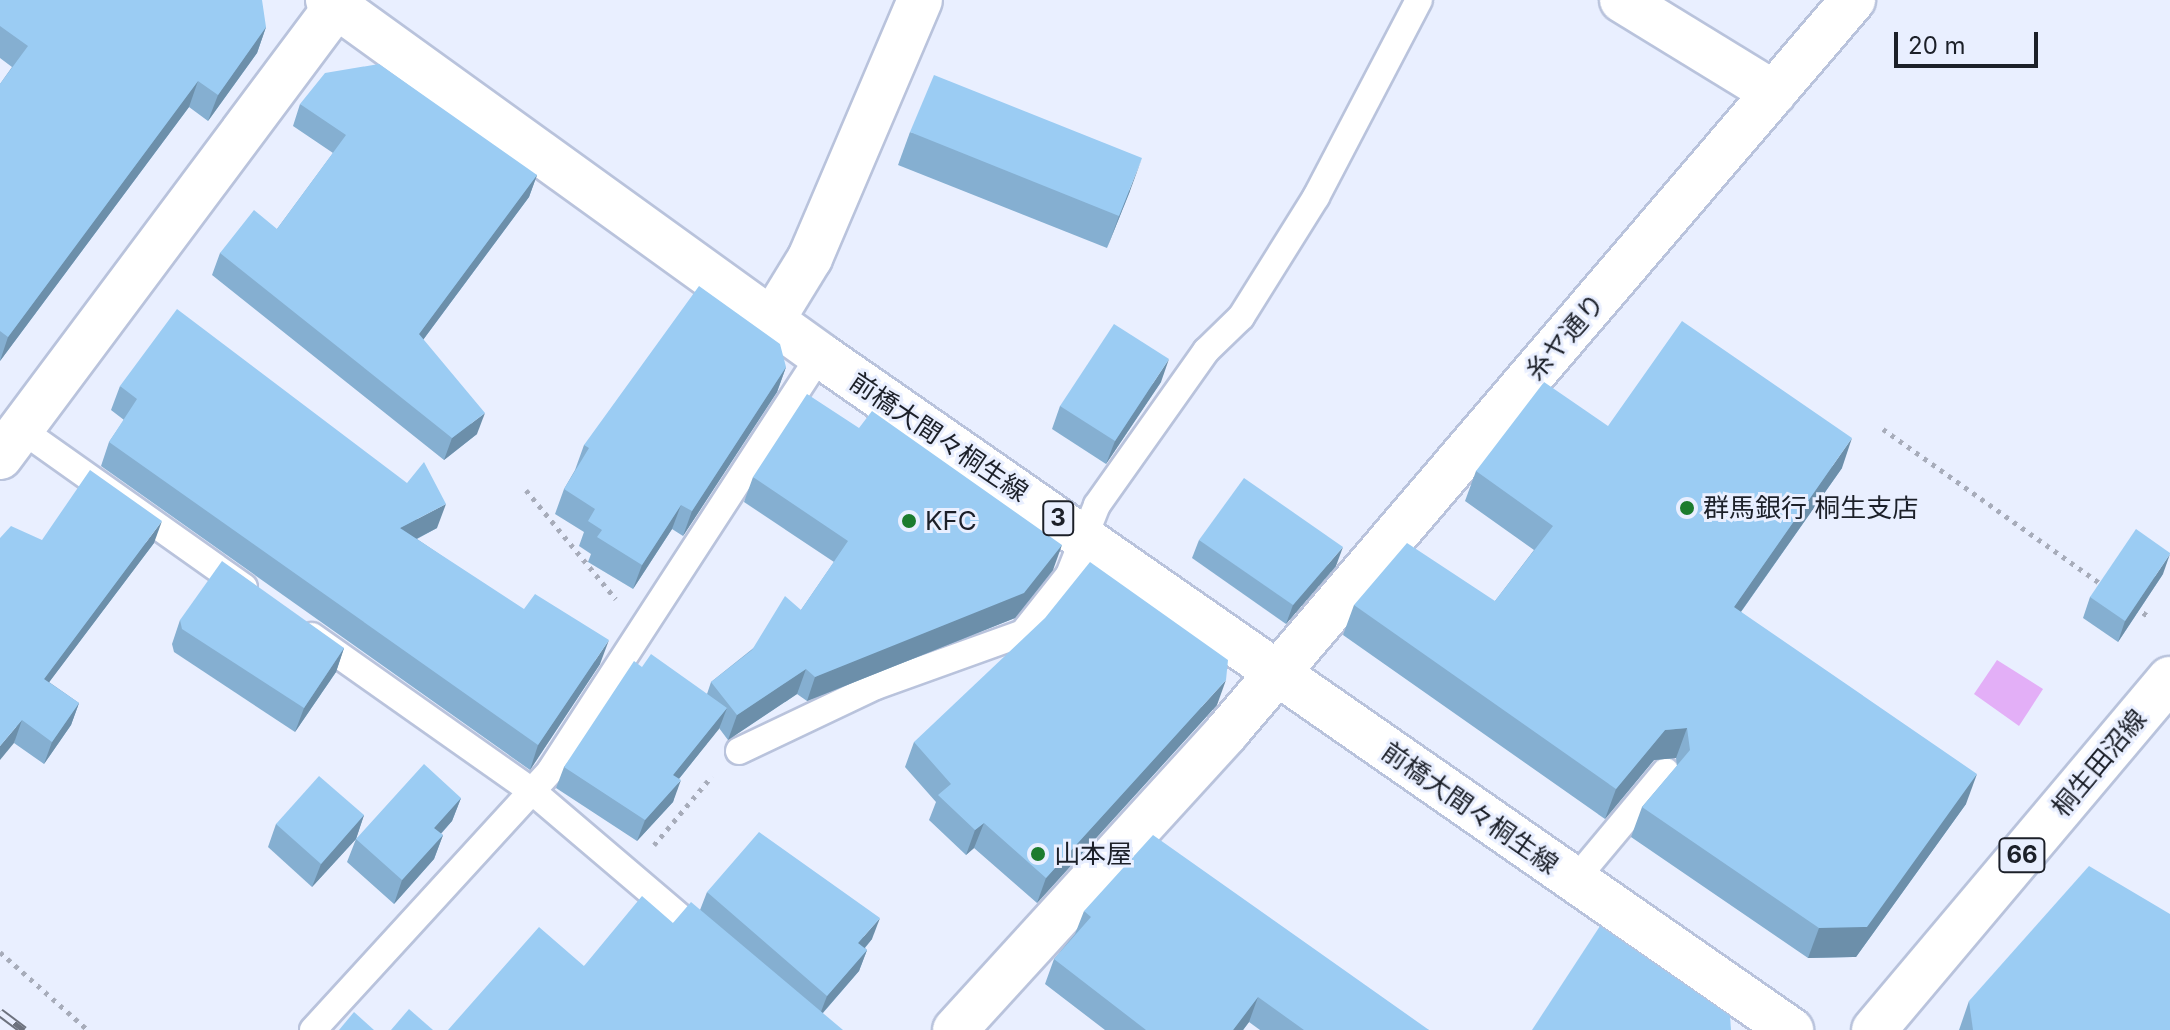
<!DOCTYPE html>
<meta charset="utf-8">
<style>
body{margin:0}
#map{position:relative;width:2170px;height:1030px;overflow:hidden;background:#e9efff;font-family:Inter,"Noto Sans JP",sans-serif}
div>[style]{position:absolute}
.green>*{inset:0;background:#e3aff7}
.path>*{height:5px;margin-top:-2.5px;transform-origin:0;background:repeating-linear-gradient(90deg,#a7acba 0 4px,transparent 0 10px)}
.roads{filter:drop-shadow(2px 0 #b9c3dc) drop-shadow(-2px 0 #b9c3dc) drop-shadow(0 2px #b9c3dc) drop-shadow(0 -2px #b9c3dc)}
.service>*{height:26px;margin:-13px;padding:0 13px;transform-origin:13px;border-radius:13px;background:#fff}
.minor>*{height:44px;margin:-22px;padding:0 22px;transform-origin:22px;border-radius:22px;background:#fff}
.tertiary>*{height:44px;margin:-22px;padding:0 22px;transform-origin:22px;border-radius:22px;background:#fff}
.primary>*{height:44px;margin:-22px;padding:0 22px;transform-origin:22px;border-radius:22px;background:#fff}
.rail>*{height:9px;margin-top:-4.5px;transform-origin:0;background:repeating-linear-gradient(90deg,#e9efff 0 18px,#6d727e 0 36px);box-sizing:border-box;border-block:2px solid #6d727e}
.wall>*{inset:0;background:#85afd1}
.shaded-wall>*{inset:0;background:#6c8faa}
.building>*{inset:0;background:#9bccf3}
.dots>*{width:22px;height:22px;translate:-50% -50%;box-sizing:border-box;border:4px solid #e9efff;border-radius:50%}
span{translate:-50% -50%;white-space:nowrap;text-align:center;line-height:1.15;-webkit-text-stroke:6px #e9efff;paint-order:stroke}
.shield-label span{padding:2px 6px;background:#e9efff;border:2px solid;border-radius:6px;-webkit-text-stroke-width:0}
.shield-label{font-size:24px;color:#1c2029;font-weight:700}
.street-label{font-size:26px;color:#1c2029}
.poi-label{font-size:26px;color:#1c2029}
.left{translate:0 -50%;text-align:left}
.scale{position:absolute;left:1894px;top:32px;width:144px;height:36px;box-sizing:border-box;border:4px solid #1c2029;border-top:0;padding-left:10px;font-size:24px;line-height:28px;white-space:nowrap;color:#1c2029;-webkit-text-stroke:6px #e9efff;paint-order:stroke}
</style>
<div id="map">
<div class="green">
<i style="clip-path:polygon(1997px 660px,2043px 689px,2019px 726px,1974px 694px)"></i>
</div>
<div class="path">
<i style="left:1883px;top:429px;width:271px;rotate:35.4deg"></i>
<i style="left:526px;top:490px;width:141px;rotate:50.5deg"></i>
<i style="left:2135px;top:607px;width:19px;rotate:35deg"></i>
<i style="left:654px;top:845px;width:90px;rotate:-50deg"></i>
<i style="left:0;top:952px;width:118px;rotate:41.6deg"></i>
</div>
<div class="roads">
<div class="service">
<i style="left:22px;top:430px;width:272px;rotate:35.3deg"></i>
<i style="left:312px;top:636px;width:269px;rotate:35.2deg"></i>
<i style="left:532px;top:791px;width:227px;rotate:40.4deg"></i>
<i style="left:739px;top:751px;width:152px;rotate:-25.4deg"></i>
<i style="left:876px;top:686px;width:156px;rotate:-19.8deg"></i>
<i style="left:1023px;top:633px;width:74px;rotate:-51.6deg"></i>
<i style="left:1069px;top:575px;width:75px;rotate:-68.2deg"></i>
<i style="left:1097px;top:505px;width:189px;rotate:-54.7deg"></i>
<i style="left:1206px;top:351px;width:49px;rotate:-44.2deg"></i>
<i style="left:1241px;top:317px;width:142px;rotate:-58deg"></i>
<i style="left:1316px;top:197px;width:222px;rotate:-62.4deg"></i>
<i style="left:1574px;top:881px;width:143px;rotate:-50.1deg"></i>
<i style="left:313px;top:1030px;width:351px;rotate:-47.5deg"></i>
<i style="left:550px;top:771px;width:496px;rotate:-57deg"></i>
</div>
<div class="minor">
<i style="left:1622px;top:0;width:178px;rotate:31.5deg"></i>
<i style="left:955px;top:1030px;width:402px;rotate:-47.6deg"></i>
<i style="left:1226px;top:733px;width:965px;rotate:-49.46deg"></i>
</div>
<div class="tertiary">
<i style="left:772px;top:320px;width:73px;rotate:-58.5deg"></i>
<i style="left:810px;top:258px;width:280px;rotate:-66.9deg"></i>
<i style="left:0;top:457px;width:570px;rotate:-53.27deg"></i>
</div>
<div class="primary">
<i style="left:328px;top:0;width:607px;rotate:35.81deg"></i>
<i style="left:820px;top:355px;width:1183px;rotate:34.81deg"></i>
<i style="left:1874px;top:1030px;width:459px;rotate:-49.9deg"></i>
</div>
</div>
<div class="rail">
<i style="left:0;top:1012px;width:30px;rotate:37deg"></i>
</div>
<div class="wall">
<i style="clip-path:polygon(0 0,266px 27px,257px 53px,208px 121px,189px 107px,0 361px,0 84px,12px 67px,0 58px)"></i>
<i style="clip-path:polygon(300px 104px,537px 175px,529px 197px,423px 340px,477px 434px,444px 460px,212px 275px,220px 253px,277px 229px,333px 153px,293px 126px)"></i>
<i style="clip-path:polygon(910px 132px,1130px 191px,1107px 248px,898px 165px)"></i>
<i style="clip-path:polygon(786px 367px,777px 392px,683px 536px,672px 529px,633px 589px,588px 562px,591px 554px,579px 546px,584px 532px,555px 514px,564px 489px,575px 470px,584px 445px)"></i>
<i style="clip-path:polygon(1161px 382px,1106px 464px,1052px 429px,1060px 406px)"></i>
<i style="clip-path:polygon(120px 386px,437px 528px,417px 539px,600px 664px,530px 770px,101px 466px,109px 442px,124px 420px,111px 410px)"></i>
<i style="clip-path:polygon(1608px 426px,1842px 468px,1741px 612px,1966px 804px,1856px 957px,1808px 958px,1631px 837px,1642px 807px,1677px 766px,1676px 758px,1654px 760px,1605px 819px,1343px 635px,1354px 605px,1495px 601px,1534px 550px,1465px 501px,1476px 471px)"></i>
<i style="clip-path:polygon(753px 477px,1053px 570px,1015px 618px,807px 701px,797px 694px,728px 740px,719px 728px,679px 779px,673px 802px,637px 841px,556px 788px,564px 767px,642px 667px,707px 694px,711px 682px,801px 610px,834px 562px,744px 502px)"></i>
<i style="clip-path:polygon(42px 540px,154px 543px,49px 682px,79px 703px,71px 725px,44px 764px,14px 743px)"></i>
<i style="clip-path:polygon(1199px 540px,1336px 566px,1286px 624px,1192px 558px)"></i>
<i style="clip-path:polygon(2163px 574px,2118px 642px,2083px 618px,2090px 597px)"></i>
<i style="clip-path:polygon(180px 620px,344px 648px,336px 672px,295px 732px,174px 652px,172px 644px)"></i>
<i style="clip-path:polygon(1217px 705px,1037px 903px,974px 848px,966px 855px,929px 820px,936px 802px,905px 767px,914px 742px)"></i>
<i style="clip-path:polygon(461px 798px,452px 821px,441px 834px,443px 835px,434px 859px,394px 904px,347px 862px,356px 839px)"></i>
<i style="clip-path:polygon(364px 815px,356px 839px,312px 887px,268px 847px,276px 824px)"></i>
<i style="clip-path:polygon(707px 892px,872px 939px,865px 948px,867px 950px,859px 971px,823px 1013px,584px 966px,700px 910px)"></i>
<i style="clip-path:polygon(1084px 911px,1429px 1030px,1260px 1030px,1249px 1022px,1243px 1030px,1105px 1030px,1045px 984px,1054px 959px,1075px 934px)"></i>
<i style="clip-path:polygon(1969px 1001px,2170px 1030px,1959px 1030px)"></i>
</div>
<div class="shaded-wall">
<i style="clip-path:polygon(266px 27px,257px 53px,208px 121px,218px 95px)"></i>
<i style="clip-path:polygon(198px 81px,189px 107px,0 361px,8px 337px)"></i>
<i style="clip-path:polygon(1142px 158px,1130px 191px,1107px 248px,1119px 216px)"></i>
<i style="clip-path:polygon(537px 175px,529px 197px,411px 356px,419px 334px)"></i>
<i style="clip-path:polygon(1169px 359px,1161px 382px,1106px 464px,1115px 441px)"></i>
<i style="clip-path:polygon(786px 367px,777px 392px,683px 536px,692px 511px)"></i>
<i style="clip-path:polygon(485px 413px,477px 434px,444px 460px,452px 438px)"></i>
<i style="clip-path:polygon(1852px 438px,1842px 468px,1723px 637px,1734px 607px)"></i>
<i style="clip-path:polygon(446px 504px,437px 528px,391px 552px,400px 528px)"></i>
<i style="clip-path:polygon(681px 505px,672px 529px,633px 589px,642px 565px)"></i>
<i style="clip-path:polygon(162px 521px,154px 543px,35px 701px,44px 679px)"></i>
<i style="clip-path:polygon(1062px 545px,1053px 570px,1015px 618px,807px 701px,815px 677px)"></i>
<i style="clip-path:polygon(1343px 547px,1336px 566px,1286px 624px,1293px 605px)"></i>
<i style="clip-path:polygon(2170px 554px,2163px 574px,2118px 642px,2125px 621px)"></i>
<i style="clip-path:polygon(609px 640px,600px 664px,530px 770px,538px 745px)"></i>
<i style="clip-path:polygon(344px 648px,336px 672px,295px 732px,304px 708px)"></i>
<i style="clip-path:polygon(806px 669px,797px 694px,728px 740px,737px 715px)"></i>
<i style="clip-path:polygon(1226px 680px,1217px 705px,1037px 903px,1046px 878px)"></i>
<i style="clip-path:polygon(79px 703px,71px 725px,44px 764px,52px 742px)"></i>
<i style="clip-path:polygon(727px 708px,719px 729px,665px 796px,673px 775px)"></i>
<i style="clip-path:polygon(22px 720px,14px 743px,0 760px,0 746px)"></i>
<i style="clip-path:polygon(1687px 728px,1676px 758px,1654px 760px,1605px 819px,1616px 789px,1665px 730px)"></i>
<i style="clip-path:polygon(1977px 774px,1966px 804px,1856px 957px,1808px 958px,1819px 928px)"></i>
<i style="clip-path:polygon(681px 780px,673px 802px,637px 841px,645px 820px)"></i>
<i style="clip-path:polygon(461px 798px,452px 821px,425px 851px,434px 828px)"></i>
<i style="clip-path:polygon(364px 815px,356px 839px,312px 887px,321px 864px)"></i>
<i style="clip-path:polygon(984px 823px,974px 848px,966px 855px,975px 830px)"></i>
<i style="clip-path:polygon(443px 835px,434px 859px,394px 904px,402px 880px)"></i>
<i style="clip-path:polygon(880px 918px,872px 939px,851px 964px,858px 943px)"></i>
<i style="clip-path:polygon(867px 950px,859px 971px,819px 1017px,827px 996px)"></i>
<i style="clip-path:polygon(1258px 997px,1249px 1022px,1243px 1030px,1233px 1030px)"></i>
</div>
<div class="building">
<i style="clip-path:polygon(0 0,262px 0,266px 27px,218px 95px,198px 81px,8px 337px,0 331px,0 84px,28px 46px,0 26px)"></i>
<i style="clip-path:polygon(379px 64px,537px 175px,419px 334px,485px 413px,452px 438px,220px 253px,254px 210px,277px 229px,346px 135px,300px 104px,325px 73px)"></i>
<i style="clip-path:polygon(934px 75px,1142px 158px,1119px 216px,910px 132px)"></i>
<i style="clip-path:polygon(699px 286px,780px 344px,786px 367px,692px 511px,681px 505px,642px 565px,597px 537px,602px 530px,588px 521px,595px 509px,564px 489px,589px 448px,584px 445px)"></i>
<i style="clip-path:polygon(177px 309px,407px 483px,424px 462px,446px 504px,400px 528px,524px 609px,535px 594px,609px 640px,538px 745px,109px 442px,137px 399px,120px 386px)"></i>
<i style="clip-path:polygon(1682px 321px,1852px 438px,1734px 607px,1977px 774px,1867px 927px,1819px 928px,1642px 807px,1690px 750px,1687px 728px,1665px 730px,1616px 789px,1354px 605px,1407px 543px,1495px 601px,1553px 526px,1476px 471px,1544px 382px,1608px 426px)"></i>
<i style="clip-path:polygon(1114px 324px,1169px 359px,1115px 441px,1060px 406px)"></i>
<i style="clip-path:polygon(807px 394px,859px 428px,872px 411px,1062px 545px,1024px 593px,815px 677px,806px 669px,737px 715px,711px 682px,752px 650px,785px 596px,801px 610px,848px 541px,753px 477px)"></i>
<i style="clip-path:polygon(90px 470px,162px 521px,44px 679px,79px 703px,52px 742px,22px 720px,0 746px,0 538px,11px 526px,42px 540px)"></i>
<i style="clip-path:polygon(1244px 478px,1343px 547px,1293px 605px,1199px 540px)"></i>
<i style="clip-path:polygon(2136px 529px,2170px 553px,2170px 554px,2125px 621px,2090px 597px)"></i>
<i style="clip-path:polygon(222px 561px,344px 648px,304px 708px,182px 629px,180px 620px)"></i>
<i style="clip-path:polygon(1090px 562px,1228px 660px,1226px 680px,1046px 878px,984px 823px,975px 830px,938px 795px,951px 784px,914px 742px,1045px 618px)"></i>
<i style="clip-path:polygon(651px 654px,727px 708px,673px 775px,681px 780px,645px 820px,564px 767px,634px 661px,642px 667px)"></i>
<i style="clip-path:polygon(424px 764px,461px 798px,434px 828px,443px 835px,402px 880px,356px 839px)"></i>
<i style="clip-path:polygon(319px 776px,364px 815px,321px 864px,276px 824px)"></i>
<i style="clip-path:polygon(759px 832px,880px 918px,858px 943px,867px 950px,827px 996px,707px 892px)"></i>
<i style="clip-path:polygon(1153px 835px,1429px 1030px,1304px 1030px,1258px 997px,1233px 1030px,1146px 1030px,1054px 959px,1091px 917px,1084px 911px)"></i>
<i style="clip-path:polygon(2089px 866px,2170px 914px,2170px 1030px,1973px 1030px,1969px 1001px)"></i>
<i style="clip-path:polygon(642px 896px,673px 923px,691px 902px,843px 1030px,448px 1030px,539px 927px,584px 966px)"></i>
<i style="clip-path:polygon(1600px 926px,1730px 1016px,1731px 1030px,1532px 1030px)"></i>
<i style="clip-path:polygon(409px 1009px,433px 1030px,391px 1030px)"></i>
<i style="clip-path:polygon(354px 1012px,374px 1030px,339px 1030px)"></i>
</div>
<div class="dots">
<i style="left:1687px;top:508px;background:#1c7c2e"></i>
<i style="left:909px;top:521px;background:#1c7c2e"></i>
<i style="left:1038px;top:854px;background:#1c7c2e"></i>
</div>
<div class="shield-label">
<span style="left:1058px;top:518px">3</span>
<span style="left:2022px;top:855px">66</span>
</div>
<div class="street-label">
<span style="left:1565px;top:337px;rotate:-49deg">糸ヤ通り</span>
<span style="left:939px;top:437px;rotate:34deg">前橋大間々桐生線</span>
<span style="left:2099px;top:763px;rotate:-50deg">桐生田沼線</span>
<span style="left:1470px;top:808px;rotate:35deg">前橋大間々桐生線</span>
</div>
<div class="poi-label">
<span class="left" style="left:1703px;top:508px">群馬銀行 桐生支店</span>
<span class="left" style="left:925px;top:521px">KFC</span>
<span class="left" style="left:1054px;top:854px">山本屋</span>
</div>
<div class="scale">20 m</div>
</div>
